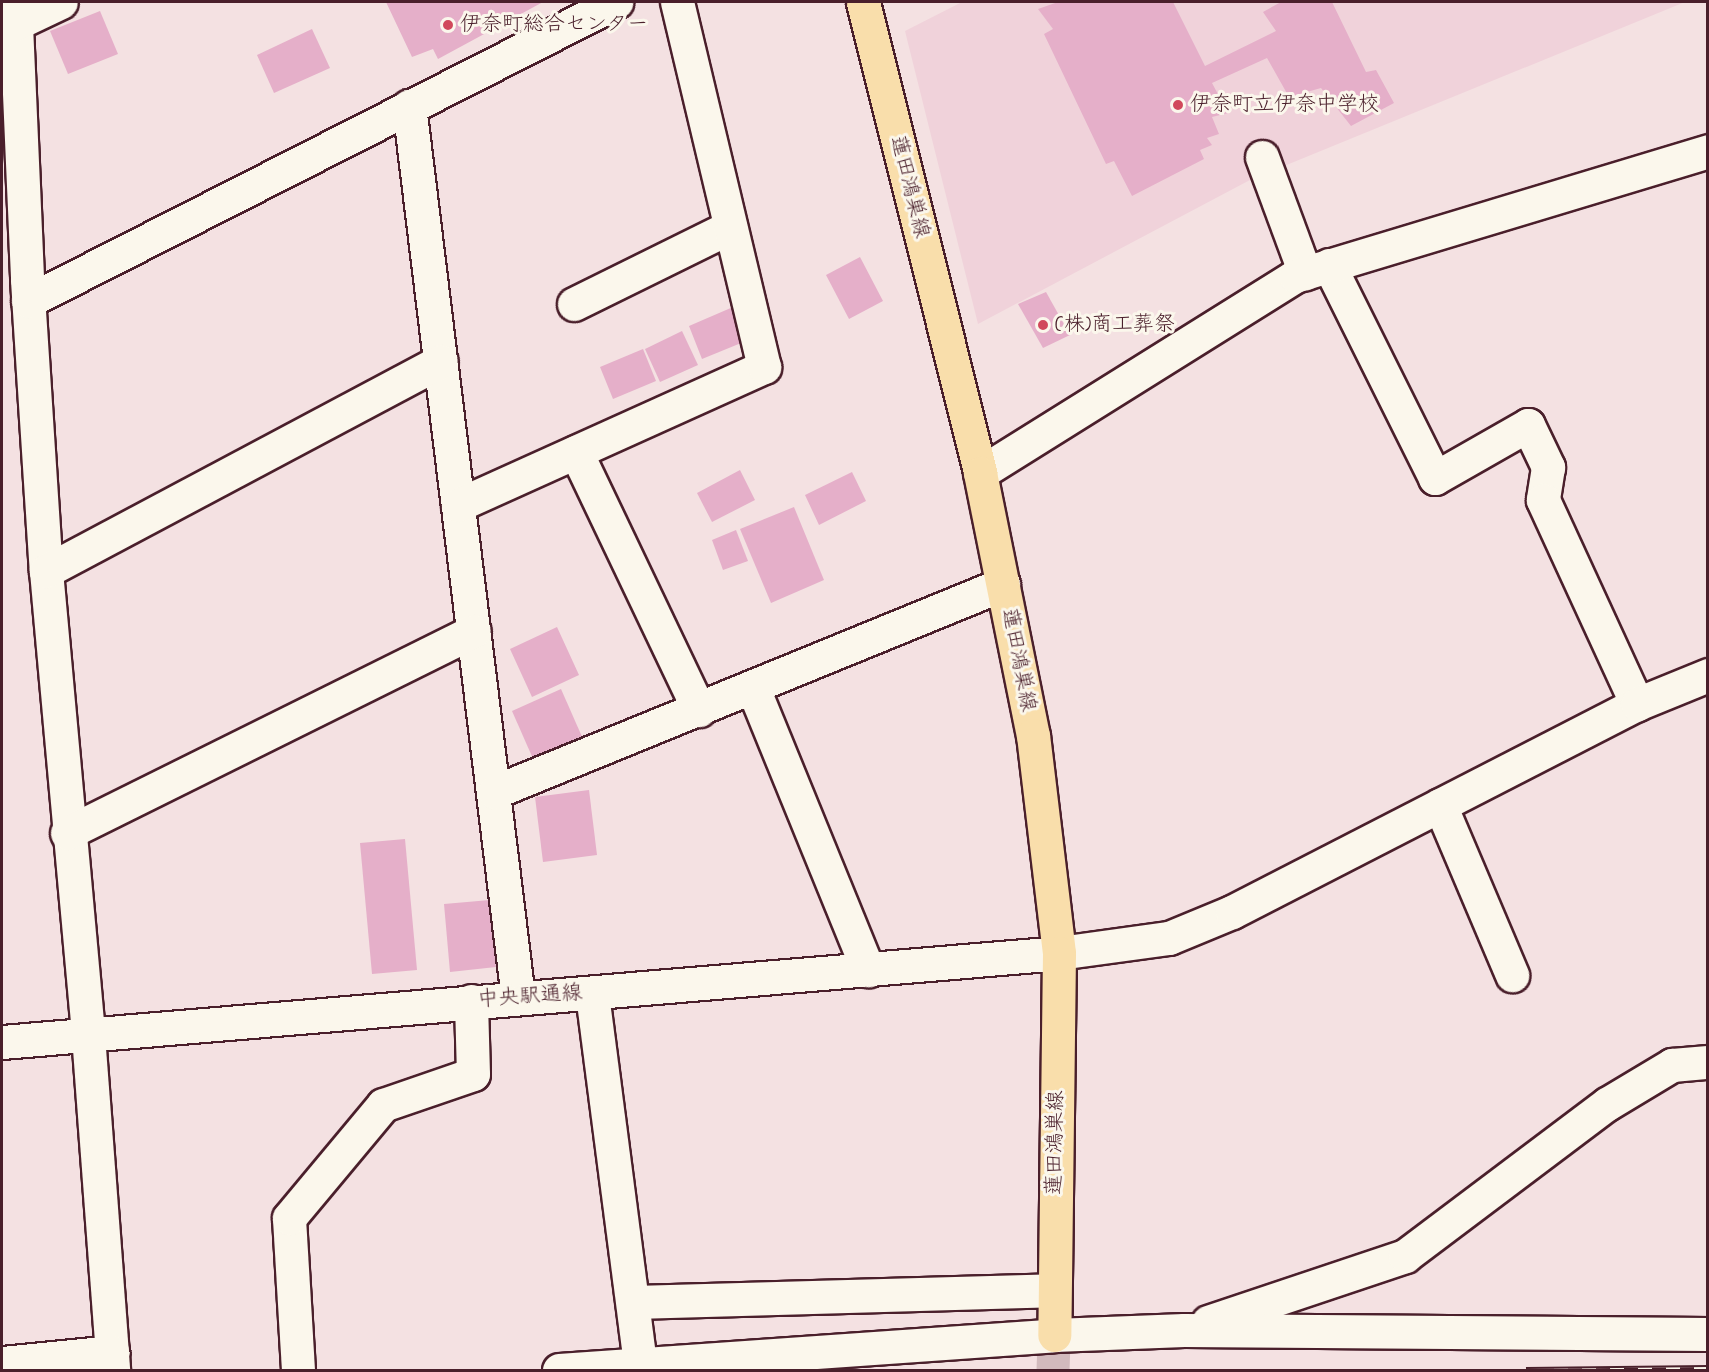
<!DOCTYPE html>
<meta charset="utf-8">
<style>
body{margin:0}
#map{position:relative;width:1709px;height:1372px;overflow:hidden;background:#f4e1e2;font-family:"Indie Flower","Klee One",sans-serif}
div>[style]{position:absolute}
.built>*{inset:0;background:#f0d2da}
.building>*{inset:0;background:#e5afc9}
.major-tunnel>*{height:33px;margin-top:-16.5px;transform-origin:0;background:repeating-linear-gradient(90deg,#d2babd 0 33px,transparent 0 49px)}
.roads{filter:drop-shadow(2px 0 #4a1f2b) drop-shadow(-2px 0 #4a1f2b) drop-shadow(0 2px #4a1f2b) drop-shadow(0 -2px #4a1f2b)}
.minor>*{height:33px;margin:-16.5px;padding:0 16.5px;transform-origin:16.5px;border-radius:16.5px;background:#fbf7ec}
.major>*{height:33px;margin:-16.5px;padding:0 16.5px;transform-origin:16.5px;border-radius:16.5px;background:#f9deab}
.rail>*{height:7px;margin-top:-3.5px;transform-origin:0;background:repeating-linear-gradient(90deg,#fbf7ec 0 14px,#4a1f2b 0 28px);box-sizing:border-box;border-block:2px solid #4a1f2b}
.dots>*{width:16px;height:16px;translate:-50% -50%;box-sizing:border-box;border:3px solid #fbf7ec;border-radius:50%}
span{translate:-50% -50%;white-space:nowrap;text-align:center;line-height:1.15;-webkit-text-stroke:6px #fbf7ec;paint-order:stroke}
.poi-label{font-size:21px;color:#4a1f2b}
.left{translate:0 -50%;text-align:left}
.street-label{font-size:21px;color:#4a1f2b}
.frame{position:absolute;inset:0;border:3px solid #4a1f2b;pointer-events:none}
</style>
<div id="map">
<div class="built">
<i style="clip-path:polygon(962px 2px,1685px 2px,1250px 180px,978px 324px,905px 31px)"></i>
</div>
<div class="building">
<i style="clip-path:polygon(386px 2px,543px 2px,438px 59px,433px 49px,412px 57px)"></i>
<i style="clip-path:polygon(1058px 2px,1173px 2px,1205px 66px,1276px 31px,1263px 12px,1281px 2px,1332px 2px,1366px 72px,1376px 70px,1394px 103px,1351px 126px,1321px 88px,1289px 97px,1267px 58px,1212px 83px,1228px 113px,1212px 117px,1219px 134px,1207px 138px,1212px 145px,1200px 150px,1204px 159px,1132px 196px,1114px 161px,1106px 164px,1044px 34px,1053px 29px,1038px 9px)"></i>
<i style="clip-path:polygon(100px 11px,118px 54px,68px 74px,50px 31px)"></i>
<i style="clip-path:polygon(312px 29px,330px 68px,274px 93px,257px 55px)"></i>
<i style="clip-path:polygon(860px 257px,883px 301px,849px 319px,826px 275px)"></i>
<i style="clip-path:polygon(1046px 292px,1070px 335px,1043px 348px,1018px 304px)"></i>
<i style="clip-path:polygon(733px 307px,746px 341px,702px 359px,689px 326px)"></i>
<i style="clip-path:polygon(682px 331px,698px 365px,660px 382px,645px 349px)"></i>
<i style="clip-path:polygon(643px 349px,656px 381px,613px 399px,600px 367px)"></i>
<i style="clip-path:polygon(740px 470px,755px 500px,712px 522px,697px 493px)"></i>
<i style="clip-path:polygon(852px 472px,866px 501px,819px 525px,805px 495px)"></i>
<i style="clip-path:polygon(794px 507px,824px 580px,771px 603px,740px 529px)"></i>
<i style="clip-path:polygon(736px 530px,748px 561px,723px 570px,712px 540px)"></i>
<i style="clip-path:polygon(557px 627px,579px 675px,532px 697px,510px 649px)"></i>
<i style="clip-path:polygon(561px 689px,583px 739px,534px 761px,512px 711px)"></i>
<i style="clip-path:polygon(589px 790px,597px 855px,543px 862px,535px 797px)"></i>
<i style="clip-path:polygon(405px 839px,417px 970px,372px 974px,360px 843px)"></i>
<i style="clip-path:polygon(490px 900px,496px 967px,450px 972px,444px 904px)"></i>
</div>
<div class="major-tunnel">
<i style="left:1053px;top:1370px;width:35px;rotate:-88deg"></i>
</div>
<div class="roads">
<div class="minor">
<i style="left:15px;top:2px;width:278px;rotate:87.5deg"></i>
<i style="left:27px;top:280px;width:292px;rotate:86.3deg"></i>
<i style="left:46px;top:571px;width:466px;rotate:84.8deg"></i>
<i style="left:88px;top:1035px;width:336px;rotate:85.7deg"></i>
<i style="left:2px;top:30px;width:65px;rotate:-25.4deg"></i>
<i style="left:409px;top:106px;width:898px;rotate:83.03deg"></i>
<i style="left:1262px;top:157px;width:124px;rotate:69.7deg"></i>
<i style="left:1329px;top:265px;width:238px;rotate:63.5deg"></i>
<i style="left:1435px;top:478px;width:107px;rotate:-29.7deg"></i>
<i style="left:1528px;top:425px;width:47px;rotate:64.5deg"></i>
<i style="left:1548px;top:467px;width:33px;rotate:99deg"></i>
<i style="left:1543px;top:500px;width:225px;rotate:65.3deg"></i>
<i style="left:28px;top:301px;width:660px;rotate:-26.95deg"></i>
<i style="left:574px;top:304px;width:174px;rotate:-26.3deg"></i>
<i style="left:576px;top:452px;width:286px;rotate:64.5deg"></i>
<i style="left:980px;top:473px;width:372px;rotate:-32deg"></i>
<i style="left:1295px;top:276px;width:432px;rotate:-16.8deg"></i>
<i style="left:458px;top:505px;width:336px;rotate:-24.3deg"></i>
<i style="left:764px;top:367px;width:375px;rotate:-103.4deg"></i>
<i style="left:46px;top:571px;width:447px;rotate:-28deg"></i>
<i style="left:753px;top:688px;width:305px;rotate:67.8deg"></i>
<i style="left:494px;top:792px;width:550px;rotate:-22.23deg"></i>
<i style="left:1440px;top:805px;width:185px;rotate:67deg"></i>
<i style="left:67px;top:833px;width:454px;rotate:-26.4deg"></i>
<i style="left:592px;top:994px;width:375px;rotate:82.6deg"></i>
<i style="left:2px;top:1042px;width:1061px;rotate:-4.81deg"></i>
<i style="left:1059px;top:953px;width:111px;rotate:-7.8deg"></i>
<i style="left:1169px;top:938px;width:68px;rotate:-22.4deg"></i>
<i style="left:1232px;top:912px;width:455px;rotate:-27.2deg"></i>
<i style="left:1637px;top:704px;width:77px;rotate:-22.2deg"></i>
<i style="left:634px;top:1302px;width:420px;rotate:-1.6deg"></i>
<i style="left:1208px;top:1322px;width:208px;rotate:-18.5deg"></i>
<i style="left:1405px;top:1256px;width:253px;rotate:-37deg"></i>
<i style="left:1607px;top:1104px;width:76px;rotate:-31deg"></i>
<i style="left:1672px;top:1065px;width:36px;rotate:-5deg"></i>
<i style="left:2px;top:1363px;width:111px;rotate:-5.7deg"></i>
<i style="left:298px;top:1370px;width:152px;rotate:-93.4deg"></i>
<i style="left:289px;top:1218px;width:147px;rotate:-50.2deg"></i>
<i style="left:383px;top:1105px;width:95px;rotate:-19deg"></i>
<i style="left:473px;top:1074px;width:73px;rotate:-91.6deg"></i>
<i style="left:559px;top:1370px;width:496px;rotate:-4deg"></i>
<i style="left:1054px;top:1335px;width:130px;rotate:-2.2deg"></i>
<i style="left:1184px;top:1330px;width:524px;rotate:0.44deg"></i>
</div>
<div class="major">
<i style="left:863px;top:2px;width:485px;rotate:76deg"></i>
<i style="left:980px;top:473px;width:267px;rotate:78.6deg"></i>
<i style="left:1033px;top:735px;width:220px;rotate:83.2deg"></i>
<i style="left:1059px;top:953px;width:382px;rotate:90.7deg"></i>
</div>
</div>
<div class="rail">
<i style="left:1526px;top:1370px;width:182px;rotate:-0.6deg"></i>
</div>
<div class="dots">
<i style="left:448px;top:25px;background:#d1495b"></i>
<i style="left:1178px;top:105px;background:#d1495b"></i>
<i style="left:1043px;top:325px;background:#d1495b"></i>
</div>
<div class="poi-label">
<span class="left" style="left:460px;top:25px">伊奈町総合センター</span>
<span class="left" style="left:1190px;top:105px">伊奈町立伊奈中学校</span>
<span class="left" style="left:1055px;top:325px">(株)商工葬祭</span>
</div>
<div class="street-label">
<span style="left:909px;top:187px;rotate:76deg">蓮田鴻巣線</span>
<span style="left:1018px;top:660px;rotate:79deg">蓮田鴻巣線</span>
<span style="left:530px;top:997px;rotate:-4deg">中央駅通線</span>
<span style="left:1056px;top:1143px;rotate:-89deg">蓮田鴻巣線</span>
</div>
<div class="frame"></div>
</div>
